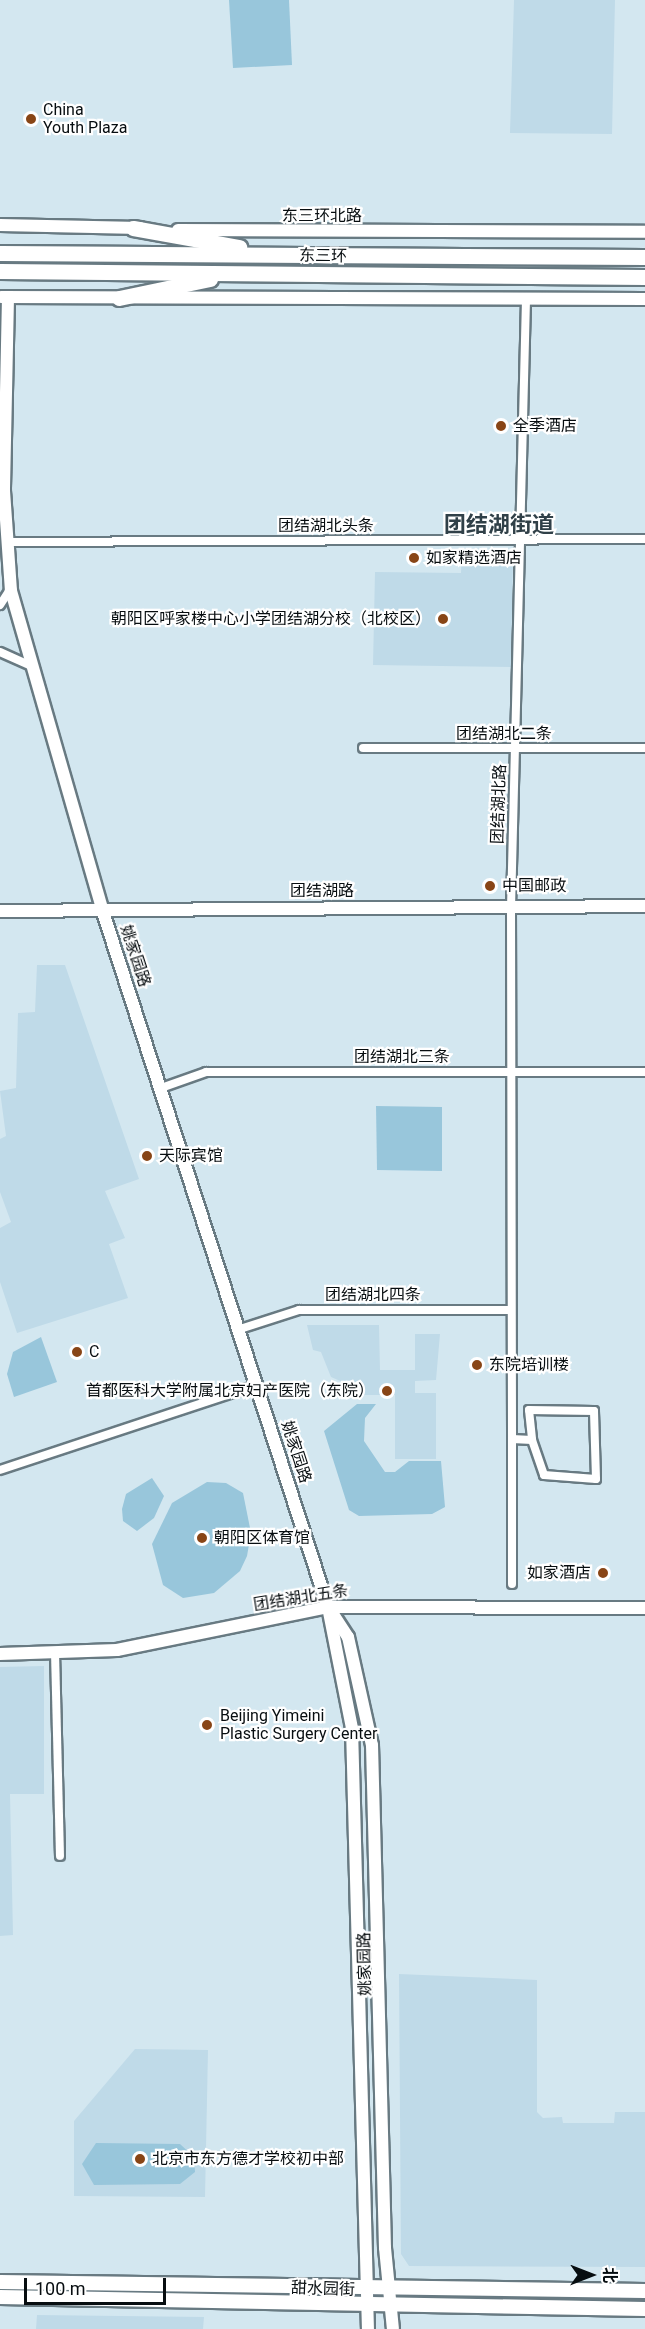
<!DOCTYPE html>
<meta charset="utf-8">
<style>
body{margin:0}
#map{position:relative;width:645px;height:2329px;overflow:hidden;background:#d3e7f0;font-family:Roboto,"Noto Sans SC",sans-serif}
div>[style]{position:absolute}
.built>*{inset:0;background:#bfdae8}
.green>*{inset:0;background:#98c6db}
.roads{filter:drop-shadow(2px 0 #687a82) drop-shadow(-2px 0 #687a82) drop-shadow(0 2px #687a82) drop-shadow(0 -2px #687a82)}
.street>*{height:8px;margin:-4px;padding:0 4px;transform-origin:4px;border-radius:4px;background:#fff}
.secondary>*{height:12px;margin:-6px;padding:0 6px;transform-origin:6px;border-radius:6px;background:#fff}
.primary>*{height:14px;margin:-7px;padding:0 7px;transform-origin:7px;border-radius:7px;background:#fff}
.highway>*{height:15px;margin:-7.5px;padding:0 7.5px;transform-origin:7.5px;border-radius:7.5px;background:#fff}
.dots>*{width:16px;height:16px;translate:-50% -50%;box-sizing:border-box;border:3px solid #fff;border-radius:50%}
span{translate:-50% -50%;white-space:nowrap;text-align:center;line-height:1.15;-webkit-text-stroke:4.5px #fff;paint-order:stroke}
.poi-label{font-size:16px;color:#070d10}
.left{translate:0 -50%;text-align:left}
.right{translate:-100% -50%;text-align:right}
.street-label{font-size:16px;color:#070d10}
.district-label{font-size:22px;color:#304048;font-weight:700}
.north{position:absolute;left:561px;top:2245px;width:60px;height:60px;-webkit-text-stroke:4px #fff;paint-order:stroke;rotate:90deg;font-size:16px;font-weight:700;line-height:24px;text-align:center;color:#070d10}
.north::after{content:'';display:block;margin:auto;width:21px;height:27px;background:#070d10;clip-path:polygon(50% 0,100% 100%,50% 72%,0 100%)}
.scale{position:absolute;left:24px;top:2278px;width:142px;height:27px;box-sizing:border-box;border:3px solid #070d10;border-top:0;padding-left:8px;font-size:18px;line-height:21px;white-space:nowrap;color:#070d10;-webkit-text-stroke:4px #fff;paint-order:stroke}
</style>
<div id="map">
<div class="built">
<i style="clip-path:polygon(514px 0,615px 0,612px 134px,510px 133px)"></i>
<i style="clip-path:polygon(462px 551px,513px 552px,511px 667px,373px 665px,375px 572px,461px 573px)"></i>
<i style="clip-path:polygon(37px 965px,65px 965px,139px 1179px,105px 1191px,125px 1238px,109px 1244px,128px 1298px,17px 1333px,0 1282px,0 1228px,11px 1222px,0 1192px,0 1139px,6px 1136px,0 1091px,16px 1088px,18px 1013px,35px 1012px)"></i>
<i style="clip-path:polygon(307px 1325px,379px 1325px,380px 1370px,415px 1370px,415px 1334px,440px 1334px,436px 1380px,415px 1381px,415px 1393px,436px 1393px,436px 1459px,395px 1459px,395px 1395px,360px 1395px,359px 1389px,331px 1377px,321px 1352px,313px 1350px)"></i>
<i style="clip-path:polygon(44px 1666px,44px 1794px,10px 1794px,13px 1935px,0 1936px,0 1667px)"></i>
<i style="clip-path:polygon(399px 1974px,537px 1980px,537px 2112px,543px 2118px,562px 2117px,563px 2123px,614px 2123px,615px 2112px,645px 2112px,645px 2267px,409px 2266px,401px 2254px)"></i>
<i style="clip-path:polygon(135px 2049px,208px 2050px,205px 2197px,74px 2196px,74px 2121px)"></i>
<i style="clip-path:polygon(37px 2315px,204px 2317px,203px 2329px,36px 2329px)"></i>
</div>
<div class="green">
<i style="clip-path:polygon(229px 0,289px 0,292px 65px,233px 68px)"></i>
<i style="clip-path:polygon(376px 1106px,442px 1107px,442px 1171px,377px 1170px)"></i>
<i style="clip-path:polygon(41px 1337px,57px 1382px,14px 1397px,7px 1374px,13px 1352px)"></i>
<i style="clip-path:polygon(357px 1404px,376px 1404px,365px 1418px,364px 1441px,385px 1472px,395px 1472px,409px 1461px,441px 1461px,445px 1507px,432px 1514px,359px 1516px,349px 1510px,324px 1431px)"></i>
<i style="clip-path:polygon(152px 1478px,164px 1496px,154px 1518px,137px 1531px,123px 1521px,122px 1509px,126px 1494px)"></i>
<i style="clip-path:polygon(207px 1482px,226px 1483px,243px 1493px,251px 1533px,247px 1556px,240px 1571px,214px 1593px,183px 1598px,163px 1585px,152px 1544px,172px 1503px)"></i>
<i style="clip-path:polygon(96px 2143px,180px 2144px,194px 2157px,195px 2172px,180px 2184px,94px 2185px,82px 2164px)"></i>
</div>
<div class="roads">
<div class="street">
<i style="left:526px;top:299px;width:608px;rotate:91.41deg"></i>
<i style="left:511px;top:907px;width:532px;rotate:89.89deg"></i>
<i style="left:512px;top:1439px;width:20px;rotate:3deg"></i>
<i style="left:532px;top:1440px;width:37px;rotate:71deg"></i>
<i style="left:544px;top:1475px;width:52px;rotate:4.4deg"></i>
<i style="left:596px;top:1479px;width:68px;rotate:-91.7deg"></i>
<i style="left:594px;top:1411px;width:65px;rotate:-179.1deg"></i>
<i style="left:529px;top:1410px;width:30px;rotate:84deg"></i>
<i style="left:7px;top:542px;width:638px;rotate:-0.27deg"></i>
<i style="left:0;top:605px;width:20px;rotate:-57deg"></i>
<i style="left:0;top:652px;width:34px;rotate:24deg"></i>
<i style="left:363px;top:748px;width:282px"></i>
<i style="left:161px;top:1088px;width:48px;rotate:-19.6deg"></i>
<i style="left:206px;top:1072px;width:439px"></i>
<i style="left:240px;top:1329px;width:62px;rotate:-17.9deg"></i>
<i style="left:299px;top:1310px;width:209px"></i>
<i style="left:0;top:1470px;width:271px;rotate:-18.3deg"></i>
<i style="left:512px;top:1584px;width:145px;rotate:-90deg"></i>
<i style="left:55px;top:1652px;width:204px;rotate:88.6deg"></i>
</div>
<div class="secondary">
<i style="left:0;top:225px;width:140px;rotate:1.2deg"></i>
<i style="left:178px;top:230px;width:467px;rotate:0.2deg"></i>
<i style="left:1px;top:297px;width:644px;rotate:0.18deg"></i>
<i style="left:8px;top:297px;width:194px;rotate:91.2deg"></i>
<i style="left:4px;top:491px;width:100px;rotate:86deg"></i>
<i style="left:11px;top:591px;width:331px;rotate:74deg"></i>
<i style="left:102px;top:909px;width:734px;rotate:72.06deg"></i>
<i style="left:328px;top:1607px;width:123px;rotate:78.8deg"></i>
<i style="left:352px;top:1728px;width:601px;rotate:88.48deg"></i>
<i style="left:0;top:911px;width:645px;rotate:-0.44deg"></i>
<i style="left:329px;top:1608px;width:35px;rotate:57deg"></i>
<i style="left:348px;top:1637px;width:111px;rotate:77.5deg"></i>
<i style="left:372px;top:1745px;width:503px;rotate:88.52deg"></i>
<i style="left:385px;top:2248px;width:81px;rotate:84.4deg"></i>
<i style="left:0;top:1654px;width:117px;rotate:-2deg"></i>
<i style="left:117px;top:1650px;width:215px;rotate:-11.5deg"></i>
<i style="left:328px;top:1607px;width:317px;rotate:0.2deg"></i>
</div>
<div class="primary">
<i style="left:0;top:2282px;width:645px;rotate:0.8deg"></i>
<i style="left:0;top:2297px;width:645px;rotate:1.07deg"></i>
</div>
<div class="highway">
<i style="left:133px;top:228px;width:108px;rotate:10.2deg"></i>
<i style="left:0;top:253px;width:645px;rotate:0.36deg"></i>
<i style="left:0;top:271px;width:645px;rotate:0.53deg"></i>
<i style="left:119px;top:298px;width:93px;rotate:-11.8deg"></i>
</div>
</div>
<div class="dots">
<i style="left:31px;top:119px;background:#884516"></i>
<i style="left:501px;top:426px;background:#884516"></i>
<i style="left:414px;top:558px;background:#884516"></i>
<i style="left:443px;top:619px;background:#884516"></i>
<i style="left:490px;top:886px;background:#884516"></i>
<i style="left:147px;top:1156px;background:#884516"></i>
<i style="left:77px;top:1352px;background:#884516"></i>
<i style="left:477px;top:1365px;background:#884516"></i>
<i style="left:387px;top:1391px;background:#884516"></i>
<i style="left:202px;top:1538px;background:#884516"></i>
<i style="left:603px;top:1573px;background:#884516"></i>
<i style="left:207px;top:1725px;background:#884516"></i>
<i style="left:140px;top:2159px;background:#884516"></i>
</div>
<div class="poi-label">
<span class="left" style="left:43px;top:119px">China<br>Youth Plaza</span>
<span class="left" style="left:513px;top:426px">全季酒店</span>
<span class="left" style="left:426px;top:558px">如家精选酒店</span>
<span class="right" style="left:431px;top:619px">朝阳区呼家楼中心小学团结湖分校（北校区）</span>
<span class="left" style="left:502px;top:886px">中国邮政</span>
<span class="left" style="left:159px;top:1156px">天际宾馆</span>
<span class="left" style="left:89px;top:1352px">C</span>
<span class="left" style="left:489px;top:1365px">东院培训楼</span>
<span class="right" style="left:374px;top:1391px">首都医科大学附属北京妇产医院（东院）</span>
<span class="left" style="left:214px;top:1538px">朝阳区体育馆</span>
<span class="right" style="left:591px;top:1573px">如家酒店</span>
<span class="left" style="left:220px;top:1725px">Beijing Yimeini<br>Plastic Surgery Center</span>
<span class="left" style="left:152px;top:2159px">北京市东方德才学校初中部</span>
</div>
<div class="street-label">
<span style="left:322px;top:216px">东三环北路</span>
<span style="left:323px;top:256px;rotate:1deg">东三环</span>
<span style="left:326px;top:526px">团结湖北头条</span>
<span style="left:504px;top:734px">团结湖北二条</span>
<span style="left:499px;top:804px;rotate:-88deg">团结湖北路</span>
<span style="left:322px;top:891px">团结湖路</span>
<span style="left:135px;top:956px;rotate:72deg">姚家园路</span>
<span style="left:402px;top:1057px">团结湖北三条</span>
<span style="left:373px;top:1295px">团结湖北四条</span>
<span style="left:296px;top:1452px;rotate:72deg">姚家园路</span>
<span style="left:301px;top:1598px;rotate:-9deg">团结湖北五条</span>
<span style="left:365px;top:1964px;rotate:-91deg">姚家园路</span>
<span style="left:323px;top:2289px;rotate:2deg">甜水园街</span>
</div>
<div class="district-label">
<span style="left:499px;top:525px">团结湖街道</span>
</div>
<div class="north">北</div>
<div class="scale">100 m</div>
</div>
